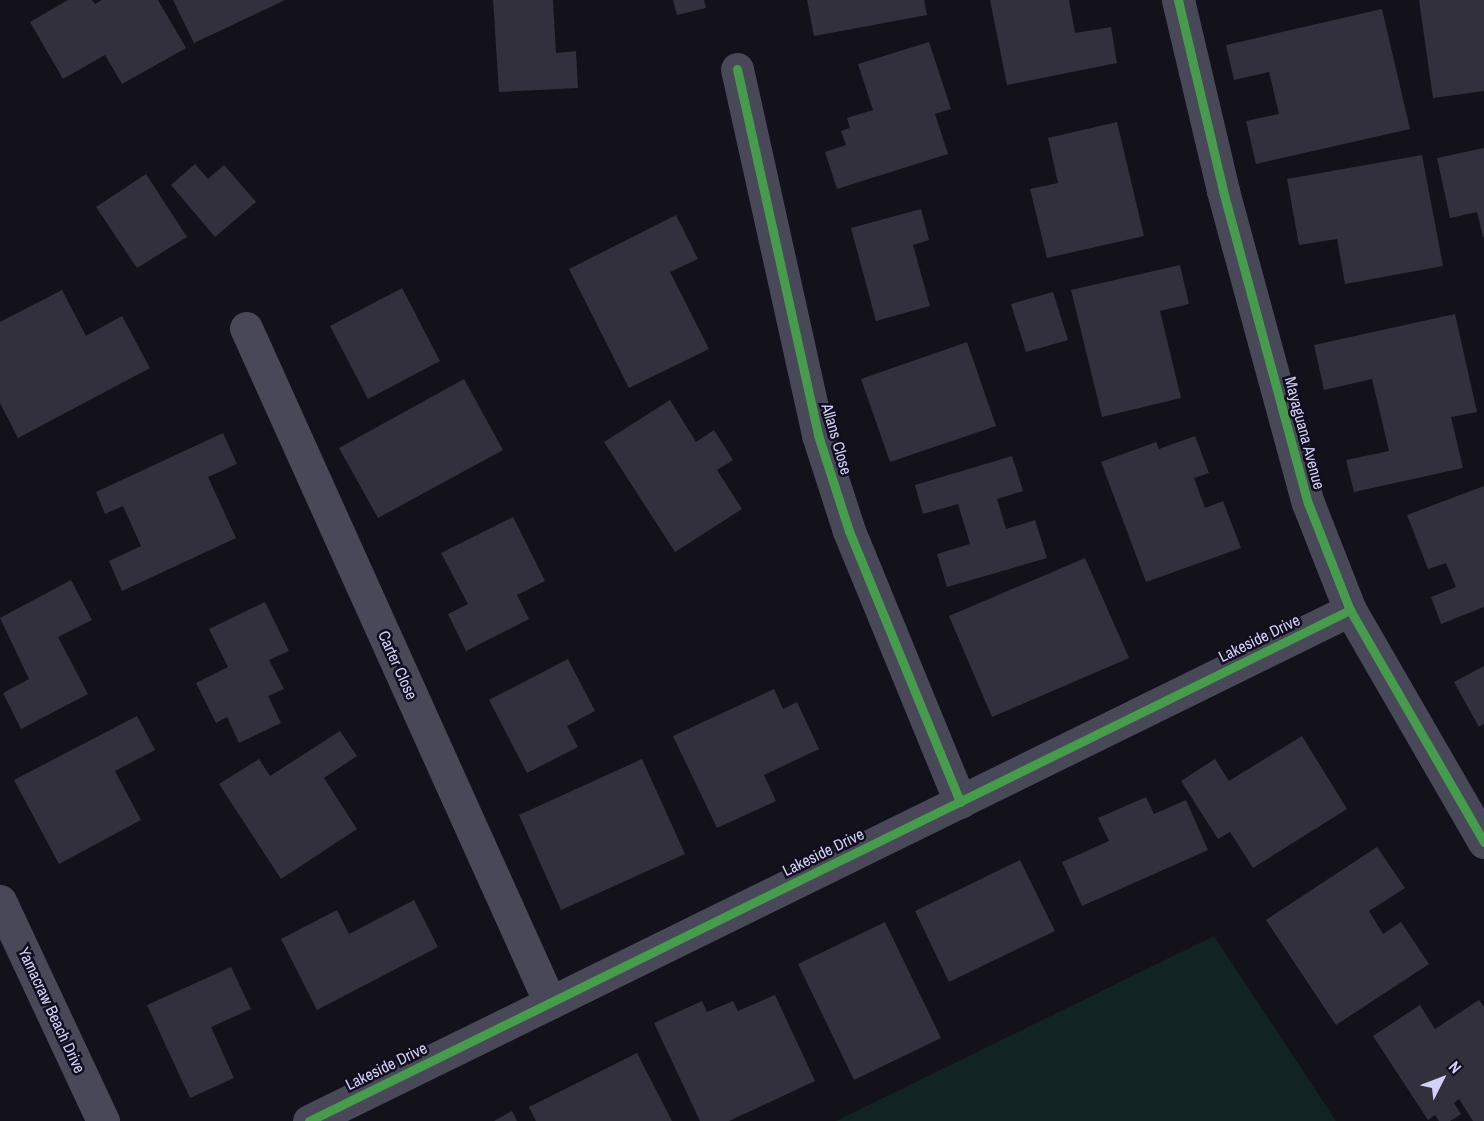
<!DOCTYPE html>
<style>
body{margin:0}
#map{position:relative;width:1484px;height:1121px;overflow:hidden;background:#13121a;font-family:"Archivo Narrow",sans-serif}
div>[style]{position:absolute}
.green>*{inset:0;background:#122324}
.building>*{inset:0;background:#31303c}
.street>*{height:33px;margin:-16.5px;padding:0 16.5px;transform-origin:16.5px;border-radius:16.5px;background:#484859}
.cycleway>*{height:9px;margin:-4.5px;padding:0 4.5px;transform-origin:4.5px;border-radius:4.5px;background:#469c4c}
span{translate:-50% -50%;white-space:nowrap;text-align:center;line-height:1.15;-webkit-text-stroke:5px #110e1d;paint-order:stroke}
.street-label{font-size:16px;color:#d4d1f9}
.north{position:absolute;left:1412px;top:1049px;width:60px;height:60px;-webkit-text-stroke:4px #110e1d;paint-order:stroke;rotate:48deg;font-size:16px;font-weight:700;line-height:24px;text-align:center;color:#d4d1f9}
.north::after{content:'';display:block;margin:auto;width:21px;height:27px;background:#d4d1f9;clip-path:polygon(50% 0,100% 100%,50% 72%,0 100%)}
</style>
<div id="map">
<div class="green">
<i style="clip-path:polygon(1214px 936px,1336px 1121px,836px 1121px)"></i>
</div>
<div class="building">
<i style="clip-path:polygon(68px 0,92px 0,95px 4px,102px 0,158px 0,186px 48px,122px 84px,105px 55px,63px 79px,30px 22px)"></i>
<i style="clip-path:polygon(173px 0,285px 0,194px 43px)"></i>
<i style="clip-path:polygon(493px 0,553px 0,556px 53px,576px 51px,578px 88px,499px 92px)"></i>
<i style="clip-path:polygon(673px 0,704px 0,706px 8px,677px 15px)"></i>
<i style="clip-path:polygon(807px 0,924px 0,927px 15px,814px 36px)"></i>
<i style="clip-path:polygon(990px 0,1069px 0,1075px 33px,1111px 27px,1117px 63px,1007px 85px)"></i>
<i style="clip-path:polygon(1419px 0,1484px 0,1484px 91px,1433px 98px)"></i>
<i style="clip-path:polygon(1382px 9px,1410px 129px,1256px 164px,1246px 121px,1279px 114px,1269px 72px,1234px 80px,1226px 45px)"></i>
<i style="clip-path:polygon(929px 42px,951px 109px,935px 114px,948px 154px,837px 189px,825px 152px,846px 145px,841px 131px,850px 128px,847px 118px,873px 110px,858px 64px)"></i>
<i style="clip-path:polygon(1117px 122px,1144px 236px,1047px 258px,1030px 189px,1058px 183px,1048px 138px)"></i>
<i style="clip-path:polygon(1484px 148px,1484px 237px,1483px 237px,1477px 212px,1450px 218px,1437px 158px)"></i>
<i style="clip-path:polygon(1422px 155px,1443px 266px,1345px 284px,1337px 239px,1299px 245px,1287px 179px)"></i>
<i style="clip-path:polygon(195px 164px,208px 179px,224px 165px,256px 202px,215px 237px,171px 185px)"></i>
<i style="clip-path:polygon(146px 174px,187px 237px,137px 268px,96px 207px)"></i>
<i style="clip-path:polygon(921px 209px,929px 240px,913px 245px,930px 306px,876px 321px,851px 228px)"></i>
<i style="clip-path:polygon(676px 215px,698px 259px,670px 272px,709px 349px,629px 388px,569px 269px)"></i>
<i style="clip-path:polygon(1180px 265px,1189px 304px,1160px 311px,1181px 398px,1102px 417px,1071px 290px)"></i>
<i style="clip-path:polygon(402px 288px,440px 361px,368px 399px,330px 326px)"></i>
<i style="clip-path:polygon(62px 290px,86px 336px,122px 316px,150px 368px,18px 438px,0 403px,0 322px)"></i>
<i style="clip-path:polygon(1053px 292px,1068px 340px,1026px 352px,1011px 304px)"></i>
<i style="clip-path:polygon(1455px 314px,1477px 412px,1451px 417px,1463px 468px,1354px 492px,1346px 460px,1389px 451px,1372px 379px,1324px 390px,1314px 345px)"></i>
<i style="clip-path:polygon(967px 342px,996px 426px,890px 462px,861px 379px)"></i>
<i style="clip-path:polygon(464px 379px,503px 450px,378px 518px,339px 448px)"></i>
<i style="clip-path:polygon(670px 400px,696px 442px,714px 430px,733px 460px,717px 470px,742px 509px,675px 552px,604px 442px)"></i>
<i style="clip-path:polygon(223px 433px,237px 464px,208px 477px,236px 538px,122px 591px,109px 561px,141px 546px,123px 506px,105px 514px,96px 492px)"></i>
<i style="clip-path:polygon(1195px 436px,1209px 473px,1194px 478px,1205px 508px,1223px 501px,1241px 548px,1146px 582px,1101px 462px,1156px 442px,1159px 449px)"></i>
<i style="clip-path:polygon(1012px 456px,1023px 491px,997px 499px,1006px 529px,1035px 520px,1047px 558px,947px 587px,937px 554px,970px 544px,958px 504px,923px 514px,915px 485px)"></i>
<i style="clip-path:polygon(1484px 486px,1484px 607px,1441px 624px,1431px 597px,1456px 587px,1446px 563px,1428px 569px,1407px 515px)"></i>
<i style="clip-path:polygon(513px 517px,545px 581px,517px 595px,529px 619px,466px 651px,448px 614px,468px 604px,441px 553px)"></i>
<i style="clip-path:polygon(1085px 558px,1129px 658px,992px 717px,949px 616px)"></i>
<i style="clip-path:polygon(71px 580px,92px 620px,58px 637px,88px 694px,21px 729px,3px 693px,29px 679px,0 618px)"></i>
<i style="clip-path:polygon(265px 602px,289px 651px,269px 660px,284px 689px,268px 696px,281px 723px,239px 743px,227px 717px,216px 723px,196px 683px,228px 667px,209px 629px)"></i>
<i style="clip-path:polygon(568px 659px,595px 711px,567px 726px,578px 747px,527px 773px,489px 700px)"></i>
<i style="clip-path:polygon(1484px 666px,1484px 724px,1479px 727px,1454px 682px)"></i>
<i style="clip-path:polygon(774px 689px,783px 709px,797px 702px,819px 749px,764px 775px,776px 801px,717px 828px,673px 736px)"></i>
<i style="clip-path:polygon(137px 716px,155px 750px,115px 771px,141px 820px,59px 864px,14px 780px)"></i>
<i style="clip-path:polygon(340px 731px,357px 756px,324px 778px,357px 829px,281px 879px,219px 784px,259px 759px,270px 776px)"></i>
<i style="clip-path:polygon(1302px 736px,1347px 809px,1253px 868px,1230px 832px,1218px 839px,1181px 781px,1215px 759px,1229px 781px)"></i>
<i style="clip-path:polygon(642px 759px,685px 854px,561px 910px,519px 815px)"></i>
<i style="clip-path:polygon(1146px 797px,1154px 814px,1186px 800px,1208px 850px,1082px 906px,1062px 862px,1109px 841px,1098px 818px)"></i>
<i style="clip-path:polygon(1377px 847px,1405px 888px,1369px 911px,1383px 934px,1401px 922px,1429px 964px,1336px 1025px,1266px 920px)"></i>
<i style="clip-path:polygon(1020px 860px,1055px 931px,949px 982px,915px 911px)"></i>
<i style="clip-path:polygon(414px 900px,438px 947px,317px 1010px,281px 939px,337px 910px,349px 934px)"></i>
<i style="clip-path:polygon(885px 922px,941px 1038px,854px 1080px,798px 964px)"></i>
<i style="clip-path:polygon(231px 967px,251px 1009px,211px 1027px,234px 1078px,190px 1098px,147px 1005px)"></i>
<i style="clip-path:polygon(775px 995px,815px 1081px,729px 1121px,700px 1121px,654px 1023px,702px 1001px,707px 1012px,733px 1001px,738px 1011px)"></i>
<i style="clip-path:polygon(1479px 1000px,1484px 1007px,1484px 1121px,1473px 1121px,1459px 1099px,1454px 1103px,1461px 1114px,1450px 1121px,1439px 1121px,1435px 1115px,1428px 1120px,1373px 1036px,1420px 1005px,1435px 1029px)"></i>
<i style="clip-path:polygon(637px 1053px,672px 1121px,536px 1121px,529px 1107px)"></i>
<i style="clip-path:polygon(512px 1111px,517px 1121px,494px 1121px)"></i>
</div>
<div class="street">
<i style="left:1178px;top:0;width:196px;rotate:76.7deg"></i>
<i style="left:1223px;top:191px;width:323px;rotate:74.8deg"></i>
<i style="left:1308px;top:503px;width:115px;rotate:68.6deg"></i>
<i style="left:1350px;top:610px;width:268px;rotate:60deg"></i>
<i style="left:737px;top:69px;width:375px;rotate:77.5deg"></i>
<i style="left:818px;top:435px;width:101px;rotate:72.1deg"></i>
<i style="left:849px;top:531px;width:293px;rotate:67.7deg"></i>
<i style="left:246px;top:328px;width:740px;rotate:65.75deg"></i>
<i style="left:0;top:901px;width:243px;rotate:64.9deg"></i>
<i style="left:309px;top:1121px;width:1160px;rotate:-26.15deg"></i>
</div>
<div class="cycleway">
<i style="left:1178px;top:0;width:196px;rotate:76.7deg"></i>
<i style="left:1223px;top:191px;width:323px;rotate:74.8deg"></i>
<i style="left:1308px;top:503px;width:115px;rotate:68.6deg"></i>
<i style="left:1350px;top:610px;width:268px;rotate:60deg"></i>
<i style="left:737px;top:69px;width:375px;rotate:77.5deg"></i>
<i style="left:818px;top:435px;width:101px;rotate:72.1deg"></i>
<i style="left:849px;top:531px;width:293px;rotate:67.7deg"></i>
<i style="left:309px;top:1121px;width:1160px;rotate:-26.15deg"></i>
</div>
<div class="street-label">
<span style="left:1305px;top:433px;rotate:75deg">Mayaguana Avenue</span>
<span style="left:837px;top:439px;rotate:74deg">Allans Close</span>
<span style="left:1259px;top:638px;rotate:-26deg">Lakeside Drive</span>
<span style="left:398px;top:665px;rotate:66deg">Carter Close</span>
<span style="left:823px;top:852px;rotate:-26deg">Lakeside Drive</span>
<span style="left:52px;top:1010px;rotate:65deg">Yamacraw Beach Drive</span>
<span style="left:386px;top:1066px;rotate:-26deg">Lakeside Drive</span>
</div>
<div class="north">N</div>
</div>
